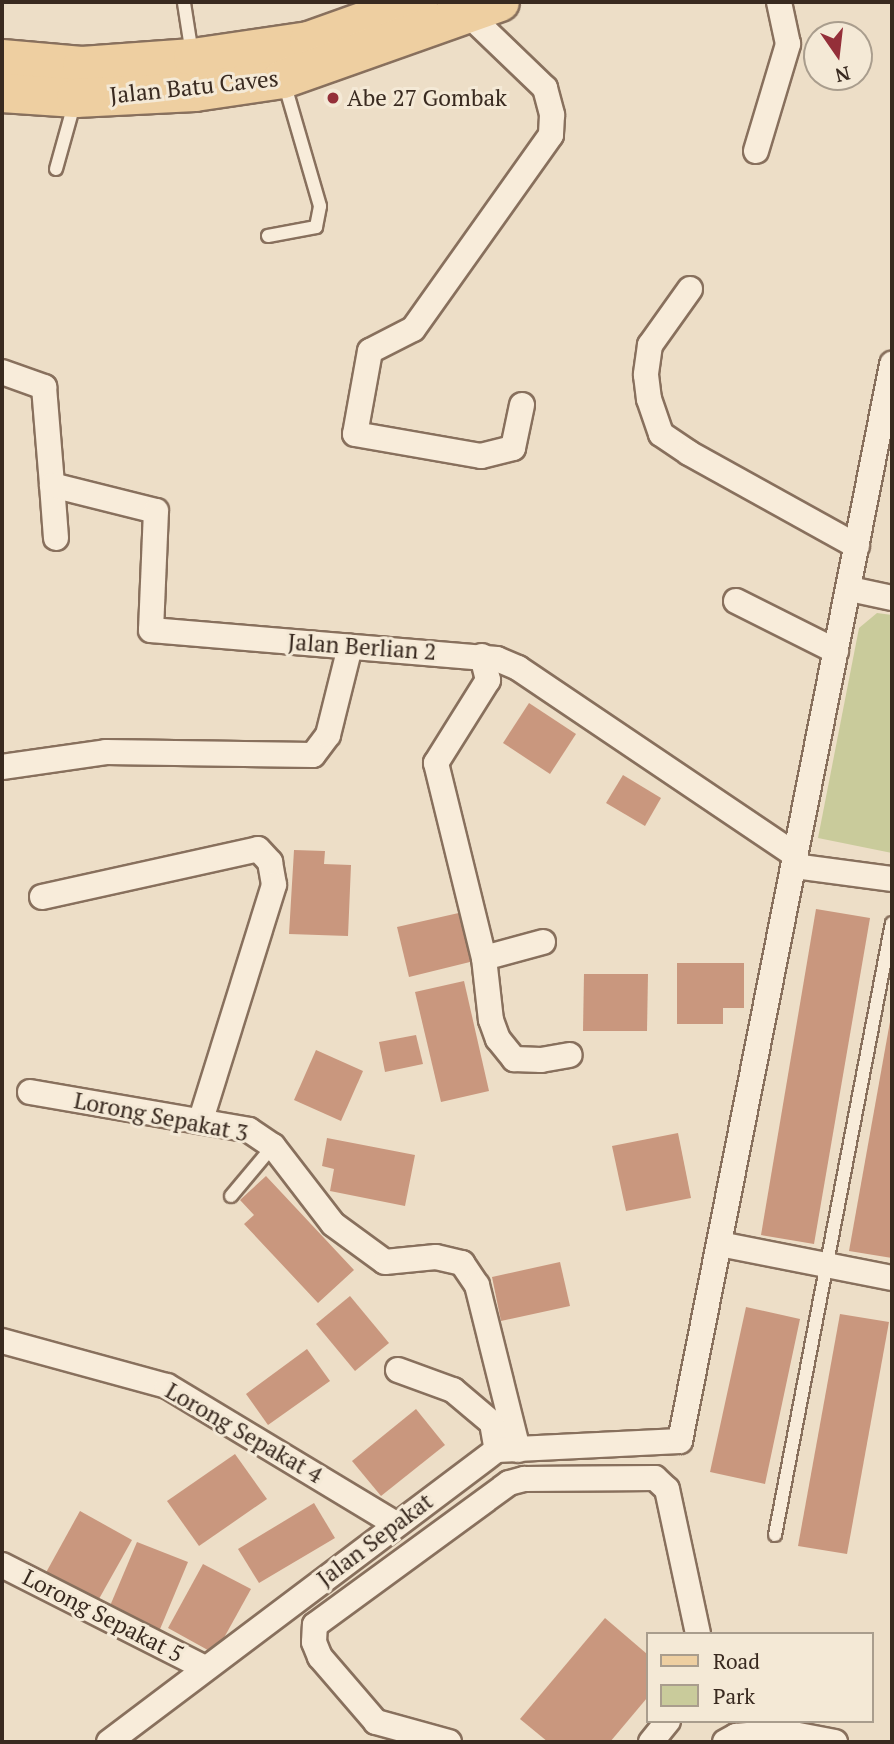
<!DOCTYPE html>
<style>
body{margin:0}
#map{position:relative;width:894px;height:1744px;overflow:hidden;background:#eddec7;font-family:"PT Serif",serif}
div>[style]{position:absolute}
.green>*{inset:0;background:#c9cb9b}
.building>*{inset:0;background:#c9977e}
.roads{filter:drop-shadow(2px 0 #88705d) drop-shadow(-2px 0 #88705d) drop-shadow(0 2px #88705d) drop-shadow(0 -2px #88705d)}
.service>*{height:12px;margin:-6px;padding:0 6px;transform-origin:6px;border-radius:6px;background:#f8ecda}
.minor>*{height:24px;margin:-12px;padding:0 12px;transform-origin:12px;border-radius:12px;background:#f8ecda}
.primary>*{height:38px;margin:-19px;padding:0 19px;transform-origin:19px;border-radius:19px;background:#eecfa1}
.dots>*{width:19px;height:19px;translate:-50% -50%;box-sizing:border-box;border:4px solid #f4e9d6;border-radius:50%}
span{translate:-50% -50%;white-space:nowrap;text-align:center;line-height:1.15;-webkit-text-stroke:6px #f4e9d6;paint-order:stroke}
.street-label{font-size:23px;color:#392a20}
.poi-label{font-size:23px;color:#392a20}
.left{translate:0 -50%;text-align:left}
.frame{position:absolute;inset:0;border:4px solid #392a20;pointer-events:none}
.legend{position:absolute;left:646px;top:1632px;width:228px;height:91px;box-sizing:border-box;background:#f4e9d6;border:2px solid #a99d8d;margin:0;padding:9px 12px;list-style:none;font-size:21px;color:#392a20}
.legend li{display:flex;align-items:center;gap:14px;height:35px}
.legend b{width:35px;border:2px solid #a99d8d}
.north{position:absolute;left:803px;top:21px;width:70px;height:70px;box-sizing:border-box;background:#f4e9d6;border:2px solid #a99d8d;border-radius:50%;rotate:166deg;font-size:19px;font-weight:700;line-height:28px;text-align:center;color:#392a20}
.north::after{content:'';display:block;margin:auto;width:24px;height:32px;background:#942f39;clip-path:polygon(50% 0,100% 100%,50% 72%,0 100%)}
</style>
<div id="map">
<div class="green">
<i style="clip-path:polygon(877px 613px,892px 615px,892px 853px,818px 838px,859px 628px)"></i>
</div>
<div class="building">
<i style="clip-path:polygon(529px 703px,576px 734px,550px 774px,503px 743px)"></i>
<i style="clip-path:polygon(623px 775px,661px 798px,645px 826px,606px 803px)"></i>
<i style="clip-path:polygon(294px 850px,325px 851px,324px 864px,351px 865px,348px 936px,289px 934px)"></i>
<i style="clip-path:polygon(816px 909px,870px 918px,814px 1244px,761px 1235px)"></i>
<i style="clip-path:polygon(463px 912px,474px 961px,409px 977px,397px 927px)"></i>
<i style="clip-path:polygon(677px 963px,744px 963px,744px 1008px,723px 1008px,723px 1024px,677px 1024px)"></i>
<i style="clip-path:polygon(584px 974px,648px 974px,647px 1031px,583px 1031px)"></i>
<i style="clip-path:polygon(464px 981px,489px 1091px,441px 1102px,415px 992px)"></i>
<i style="clip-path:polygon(891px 1016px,892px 1016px,892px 1258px,849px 1251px)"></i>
<i style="clip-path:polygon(416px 1035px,423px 1064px,385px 1072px,379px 1042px)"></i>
<i style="clip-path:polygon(316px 1050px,363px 1071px,341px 1121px,294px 1100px)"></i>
<i style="clip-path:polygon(678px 1133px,691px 1198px,626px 1211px,612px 1146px)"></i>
<i style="clip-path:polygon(327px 1138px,415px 1155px,405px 1206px,330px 1191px,334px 1169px,322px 1166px)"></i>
<i style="clip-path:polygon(266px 1176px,354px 1270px,318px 1303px,244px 1224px,254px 1215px,240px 1200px)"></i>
<i style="clip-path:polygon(560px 1262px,570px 1306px,501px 1321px,492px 1277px)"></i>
<i style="clip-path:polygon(350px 1296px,389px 1343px,355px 1371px,316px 1324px)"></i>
<i style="clip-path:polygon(746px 1307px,800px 1319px,765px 1484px,710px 1472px)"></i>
<i style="clip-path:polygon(840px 1314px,889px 1322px,847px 1554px,798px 1546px)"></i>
<i style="clip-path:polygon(307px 1349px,330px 1381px,268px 1425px,246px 1394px)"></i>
<i style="clip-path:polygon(416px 1409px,445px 1445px,381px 1496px,352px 1461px)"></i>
<i style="clip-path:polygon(235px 1454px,267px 1499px,199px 1546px,167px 1501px)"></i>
<i style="clip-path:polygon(314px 1503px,335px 1538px,259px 1583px,238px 1549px)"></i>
<i style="clip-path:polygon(80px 1511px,132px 1540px,95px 1606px,43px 1578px)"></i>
<i style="clip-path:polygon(137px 1542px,188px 1562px,158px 1634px,107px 1613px)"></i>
<i style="clip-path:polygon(203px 1564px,251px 1589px,215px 1654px,168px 1628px)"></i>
<i style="clip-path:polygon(605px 1618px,647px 1654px,647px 1698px,610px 1742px,548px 1742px,520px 1719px)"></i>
</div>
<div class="roads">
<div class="service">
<i style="left:184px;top:3px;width:52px;rotate:81.1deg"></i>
<i style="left:56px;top:169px;width:71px;rotate:-74.4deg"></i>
<i style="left:268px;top:236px;width:49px;rotate:-10.6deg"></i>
<i style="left:316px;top:227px;width:21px;rotate:-79deg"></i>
<i style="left:320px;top:206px;width:129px;rotate:-106.2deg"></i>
<i style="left:231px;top:1196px;width:65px;rotate:-50deg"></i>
<i style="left:775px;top:1535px;width:623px;rotate:-79.18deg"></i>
</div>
<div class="minor">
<i style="left:468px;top:14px;width:107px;rotate:43.9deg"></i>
<i style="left:545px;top:88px;width:28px;rotate:75deg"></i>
<i style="left:552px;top:115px;width:20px;rotate:93deg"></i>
<i style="left:551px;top:135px;width:238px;rotate:125.4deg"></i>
<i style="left:413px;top:329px;width:48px;rotate:152.9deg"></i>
<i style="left:370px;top:351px;width:84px;rotate:100.2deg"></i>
<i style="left:355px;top:434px;width:128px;rotate:9.9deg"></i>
<i style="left:481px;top:456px;width:33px;rotate:-14deg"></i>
<i style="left:513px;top:448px;width:44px;rotate:-78.2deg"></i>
<i style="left:756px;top:151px;width:112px;rotate:-73.3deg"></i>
<i style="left:788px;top:44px;width:43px;rotate:-102.1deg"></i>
<i style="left:690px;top:289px;width:69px;rotate:125.5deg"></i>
<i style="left:650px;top:345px;width:30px;rotate:98deg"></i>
<i style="left:646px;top:375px;width:24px;rotate:83deg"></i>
<i style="left:649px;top:399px;width:37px;rotate:71deg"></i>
<i style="left:661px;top:434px;width:34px;rotate:34deg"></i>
<i style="left:689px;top:453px;width:192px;rotate:29deg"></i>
<i style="left:2px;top:372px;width:45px;rotate:19.7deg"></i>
<i style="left:44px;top:387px;width:98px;rotate:85.3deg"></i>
<i style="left:56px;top:538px;width:53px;rotate:-94.3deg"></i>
<i style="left:52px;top:485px;width:107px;rotate:14deg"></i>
<i style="left:156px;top:511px;width:119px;rotate:92.4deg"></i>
<i style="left:151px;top:630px;width:347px;rotate:4.8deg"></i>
<i style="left:497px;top:659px;width:23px;rotate:23deg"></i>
<i style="left:518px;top:668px;width:334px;rotate:34deg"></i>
<i style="left:850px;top:589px;width:43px;rotate:12.1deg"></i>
<i style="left:736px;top:601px;width:112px;rotate:26.6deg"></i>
<i style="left:482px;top:656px;width:25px;rotate:76deg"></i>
<i style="left:488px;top:680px;width:98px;rotate:122.1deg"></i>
<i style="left:436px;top:763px;width:201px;rotate:76.2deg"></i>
<i style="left:2px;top:767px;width:105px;rotate:-8.2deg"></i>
<i style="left:106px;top:752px;width:207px;rotate:0.8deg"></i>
<i style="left:313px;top:755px;width:25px;rotate:-53deg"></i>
<i style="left:328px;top:735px;width:91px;rotate:-76deg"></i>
<i style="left:794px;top:866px;width:99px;rotate:7.6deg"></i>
<i style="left:42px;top:897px;width:221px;rotate:-12.5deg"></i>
<i style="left:258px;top:849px;width:18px;rotate:47deg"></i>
<i style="left:270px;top:862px;width:23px;rotate:80deg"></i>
<i style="left:274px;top:885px;width:246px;rotate:107.3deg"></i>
<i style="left:543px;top:942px;width:61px;rotate:164.8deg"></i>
<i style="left:484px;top:958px;width:62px;rotate:83.6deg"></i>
<i style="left:491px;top:1020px;width:20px;rotate:70deg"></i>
<i style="left:498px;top:1039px;width:26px;rotate:51deg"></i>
<i style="left:514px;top:1059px;width:27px;rotate:2deg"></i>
<i style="left:541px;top:1060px;width:29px;rotate:-10deg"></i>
<i style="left:30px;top:1092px;width:222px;rotate:9.8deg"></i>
<i style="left:249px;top:1130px;width:29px;rotate:34deg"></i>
<i style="left:273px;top:1146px;width:98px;rotate:52.4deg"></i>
<i style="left:333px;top:1224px;width:64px;rotate:36.2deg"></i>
<i style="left:385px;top:1262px;width:51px;rotate:-5.6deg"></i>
<i style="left:436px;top:1257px;width:27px;rotate:13deg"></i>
<i style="left:462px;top:1263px;width:27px;rotate:56deg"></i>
<i style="left:477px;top:1285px;width:170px;rotate:76deg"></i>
<i style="left:720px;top:1244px;width:175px;rotate:11.2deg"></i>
<i style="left:2px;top:1341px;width:171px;rotate:15.3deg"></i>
<i style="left:167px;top:1386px;width:267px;rotate:31.1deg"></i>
<i style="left:398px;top:1370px;width:59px;rotate:20deg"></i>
<i style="left:453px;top:1390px;width:51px;rotate:40.2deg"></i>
<i style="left:492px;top:1423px;width:27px;rotate:80deg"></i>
<i style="left:2px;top:1565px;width:228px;rotate:26.9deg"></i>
<i style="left:109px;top:1742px;width:486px;rotate:-37deg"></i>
<i style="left:497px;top:1450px;width:183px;rotate:-2.8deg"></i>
<i style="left:680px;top:1441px;width:1098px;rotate:-78.86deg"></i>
<i style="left:449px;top:1742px;width:76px;rotate:-164.7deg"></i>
<i style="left:376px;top:1722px;width:86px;rotate:-130.7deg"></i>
<i style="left:320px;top:1657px;width:16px;rotate:-112deg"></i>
<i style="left:314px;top:1642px;width:17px;rotate:-87deg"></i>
<i style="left:315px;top:1625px;width:240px;rotate:-36.2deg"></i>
<i style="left:509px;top:1483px;width:16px;rotate:-15deg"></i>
<i style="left:524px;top:1479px;width:131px;rotate:-0.4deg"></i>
<i style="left:655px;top:1478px;width:16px;rotate:43deg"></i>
<i style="left:667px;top:1489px;width:148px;rotate:77.9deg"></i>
<i style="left:651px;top:1742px;width:27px;rotate:-51deg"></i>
<i style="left:725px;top:1742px;width:13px;rotate:-29deg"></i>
<i style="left:736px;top:1736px;width:47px;rotate:-4.9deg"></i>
<i style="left:783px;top:1732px;width:53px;rotate:10.9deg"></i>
</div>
<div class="primary">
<i style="left:2px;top:59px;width:80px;rotate:5deg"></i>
<i style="left:82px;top:66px;width:111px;rotate:-4.1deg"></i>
<i style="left:193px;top:58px;width:117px;rotate:-8.3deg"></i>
<i style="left:309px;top:41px;width:116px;rotate:-19.7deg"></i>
<i style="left:2px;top:93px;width:74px;rotate:3.9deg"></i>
<i style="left:76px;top:98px;width:119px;rotate:-2.9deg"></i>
<i style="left:195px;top:92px;width:89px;rotate:-8.4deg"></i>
<i style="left:283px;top:79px;width:230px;rotate:-19.5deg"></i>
</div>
</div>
<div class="dots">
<i style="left:333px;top:98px;background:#942f39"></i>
</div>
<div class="street-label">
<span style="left:194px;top:87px;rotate:-6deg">Jalan Batu Caves</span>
<span style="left:362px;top:647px;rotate:4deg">Jalan Berlian 2</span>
<span style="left:161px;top:1117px;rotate:11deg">Lorong Sepakat 3</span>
<span style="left:244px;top:1433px;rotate:30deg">Lorong Sepakat 4</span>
<span style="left:375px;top:1540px;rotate:-37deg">Jalan Sepakat</span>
<span style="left:103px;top:1616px;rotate:27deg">Lorong Sepakat 5</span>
</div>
<div class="poi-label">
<span class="left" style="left:347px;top:98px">Abe 27 Gombak</span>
</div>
<div class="frame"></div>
<ul class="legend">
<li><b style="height:9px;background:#eecfa1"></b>Road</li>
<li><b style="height:19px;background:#c9cb9b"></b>Park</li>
</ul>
<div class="north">N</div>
</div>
